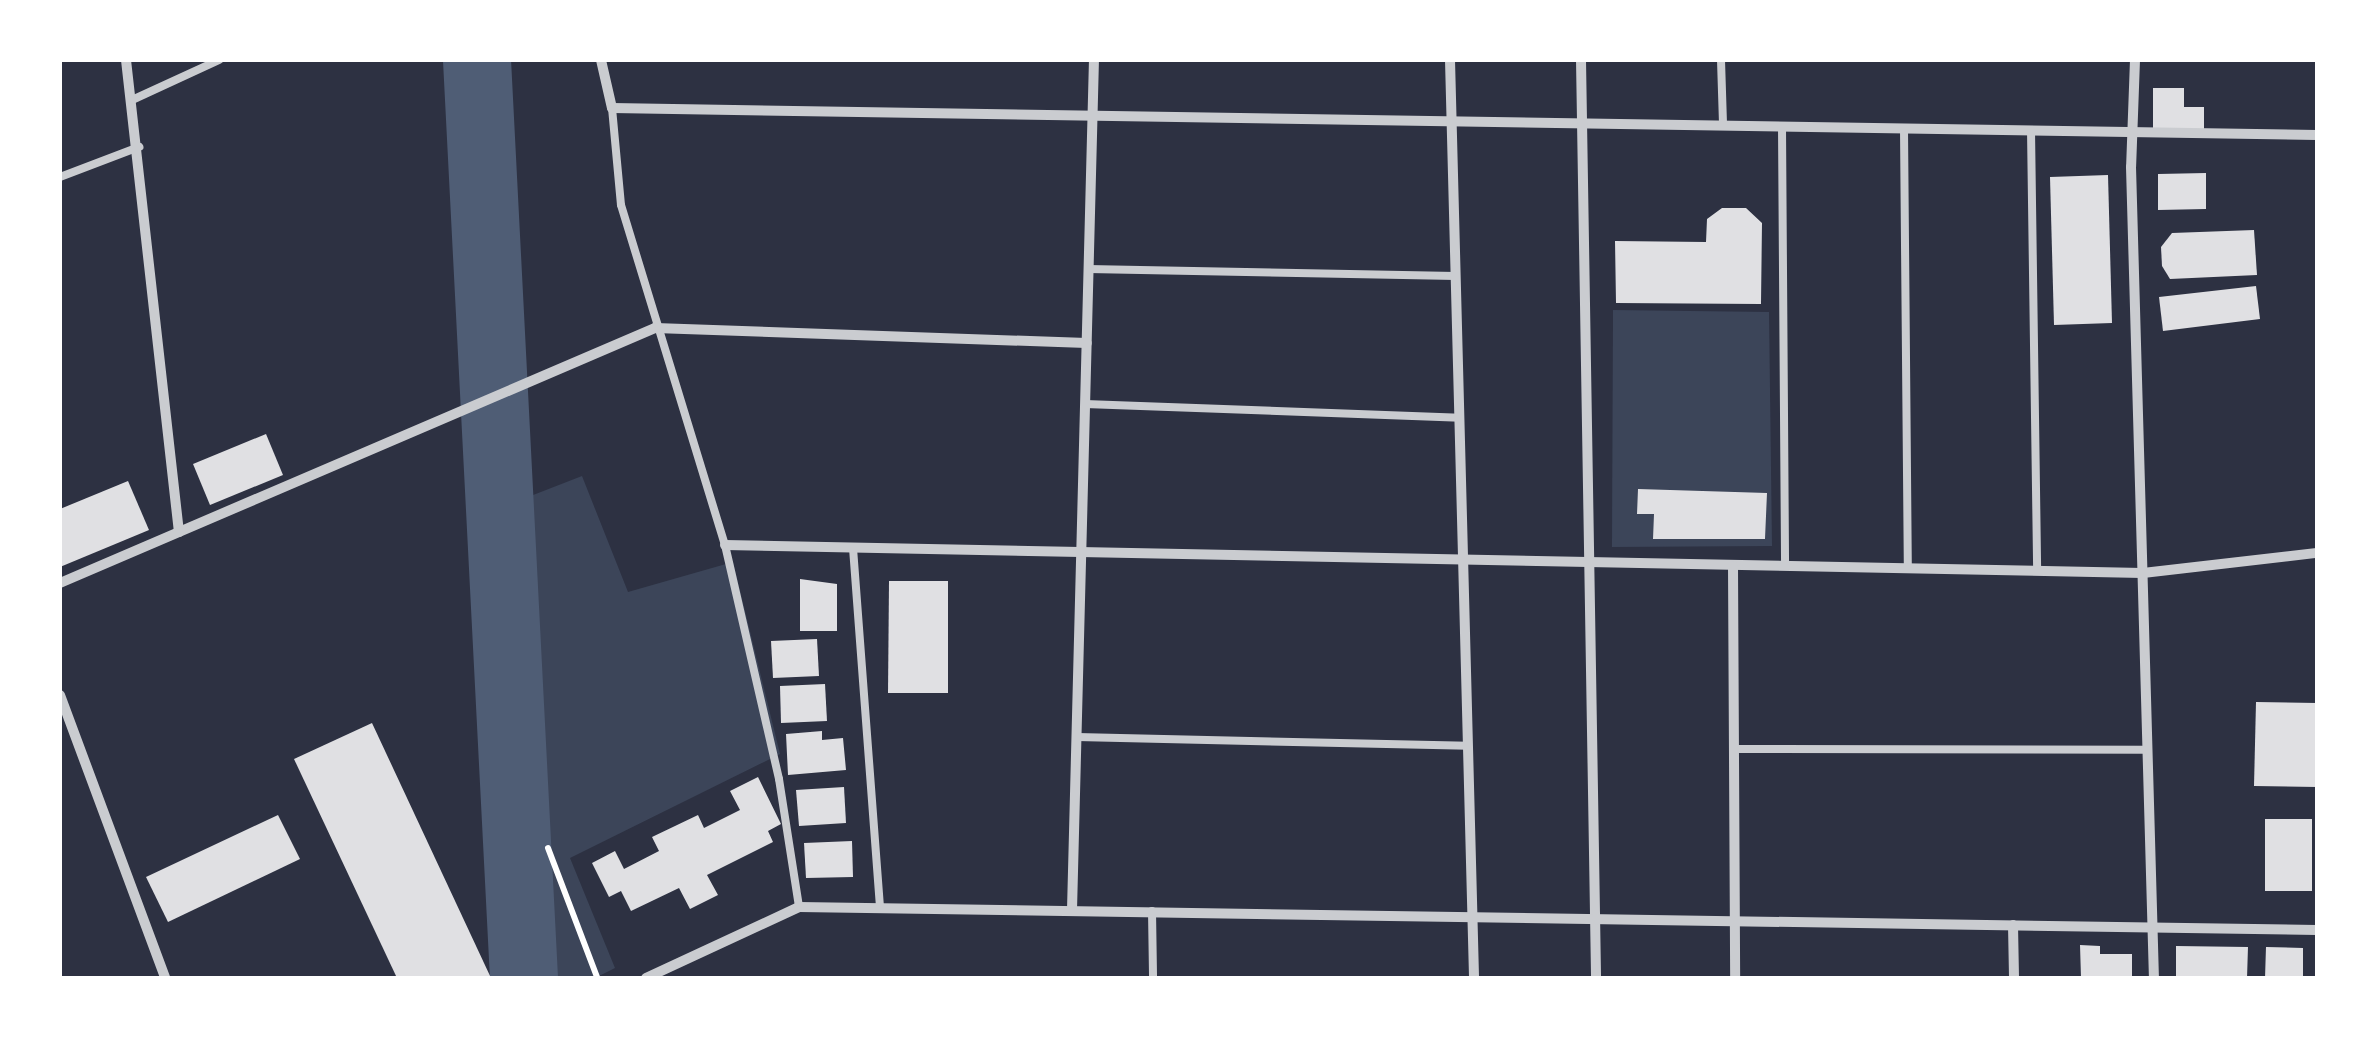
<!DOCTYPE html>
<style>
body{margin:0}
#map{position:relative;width:2377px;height:1038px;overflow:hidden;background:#2d3142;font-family:Arial,sans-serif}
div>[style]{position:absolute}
.green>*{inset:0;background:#3c4559}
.river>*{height:68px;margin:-34px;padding:0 34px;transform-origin:34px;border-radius:34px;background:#4f5d75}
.building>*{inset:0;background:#e0e0e3}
.path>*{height:6px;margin:-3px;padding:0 3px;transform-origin:3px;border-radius:3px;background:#fff}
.service>*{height:8px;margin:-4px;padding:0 4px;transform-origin:4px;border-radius:4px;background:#caccd0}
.minor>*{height:10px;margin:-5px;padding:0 5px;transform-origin:5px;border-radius:5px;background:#caccd0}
span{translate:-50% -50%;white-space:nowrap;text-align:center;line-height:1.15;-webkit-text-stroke:8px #fff;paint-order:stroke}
.frame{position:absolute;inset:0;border:62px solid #fff;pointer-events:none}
</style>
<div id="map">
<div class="green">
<i style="clip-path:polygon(1613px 310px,1769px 312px,1772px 546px,1612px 547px)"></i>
<i style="clip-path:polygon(582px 476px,628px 592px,733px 562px,780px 754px,570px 858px,615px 968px,595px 978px,536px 978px,510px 504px)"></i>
</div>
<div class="river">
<i style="left:477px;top:60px;width:919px;rotate:87.07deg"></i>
</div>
<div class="building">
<i style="clip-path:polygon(2153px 88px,2184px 88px,2184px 107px,2204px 107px,2204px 132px,2153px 132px)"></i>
<i style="clip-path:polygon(2206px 173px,2206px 209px,2158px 210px,2158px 174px)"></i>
<i style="clip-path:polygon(2108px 175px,2112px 323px,2054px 325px,2050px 177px)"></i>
<i style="clip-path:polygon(1722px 208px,1746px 208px,1762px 223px,1761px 304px,1616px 303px,1615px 241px,1706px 242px,1707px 219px)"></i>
<i style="clip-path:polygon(2254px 230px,2257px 275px,2170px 279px,2162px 266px,2161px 247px,2172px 233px)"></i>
<i style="clip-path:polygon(2256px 286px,2260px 319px,2163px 331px,2159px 297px)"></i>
<i style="clip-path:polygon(266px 434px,283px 475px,210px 505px,193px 464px)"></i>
<i style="clip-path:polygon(128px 481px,149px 530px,60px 567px,60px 509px)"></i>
<i style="clip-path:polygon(1638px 489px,1767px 493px,1765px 539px,1653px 539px,1654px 514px,1637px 514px)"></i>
<i style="clip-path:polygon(800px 579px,837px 584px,837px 631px,800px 631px)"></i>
<i style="clip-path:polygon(889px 581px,948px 581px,948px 693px,888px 693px)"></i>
<i style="clip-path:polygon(817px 639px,819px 676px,773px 678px,771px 641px)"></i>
<i style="clip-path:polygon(825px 684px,827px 721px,781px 723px,780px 686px)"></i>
<i style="clip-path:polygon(2256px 702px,2317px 703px,2317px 787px,2254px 786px)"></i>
<i style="clip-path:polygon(372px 723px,491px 978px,397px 978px,294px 759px)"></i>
<i style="clip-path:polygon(822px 731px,822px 740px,843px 738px,846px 770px,788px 775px,786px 734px)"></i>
<i style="clip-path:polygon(758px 777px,781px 824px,768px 831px,773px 842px,707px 875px,718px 895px,690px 909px,679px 888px,631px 911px,621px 891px,609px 897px,592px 863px,615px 851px,624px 869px,659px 851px,652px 837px,698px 815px,704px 828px,740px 810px,730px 791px)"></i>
<i style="clip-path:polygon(844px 787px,846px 823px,799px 826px,796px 790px)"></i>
<i style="clip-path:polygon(278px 815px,300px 859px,168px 922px,146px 877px)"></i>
<i style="clip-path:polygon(2265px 819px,2312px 819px,2312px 891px,2265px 891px)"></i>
<i style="clip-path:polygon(852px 841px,853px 877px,806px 878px,804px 843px)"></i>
<i style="clip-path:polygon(2080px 945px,2100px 946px,2100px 954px,2132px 954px,2132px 978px,2081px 978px)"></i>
<i style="clip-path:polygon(2176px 946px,2248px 947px,2247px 978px,2176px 978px)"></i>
<i style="clip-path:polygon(2266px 947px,2303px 948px,2303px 978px,2265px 978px)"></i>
</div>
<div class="path">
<i style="left:548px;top:848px;width:138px;rotate:69.2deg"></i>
</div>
<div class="service">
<i style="left:1721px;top:60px;width:65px;rotate:88.2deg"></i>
<i style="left:132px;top:100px;width:96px;rotate:-24.7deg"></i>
<i style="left:612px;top:108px;width:97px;rotate:84.7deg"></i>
<i style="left:621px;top:205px;width:356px;rotate:73deg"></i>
<i style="left:725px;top:545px;width:240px;rotate:77deg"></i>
<i style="left:779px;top:779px;width:130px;rotate:81.1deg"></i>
<i style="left:1782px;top:127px;width:439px;rotate:89.6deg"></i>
<i style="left:1904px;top:129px;width:440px;rotate:89.5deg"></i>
<i style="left:2031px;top:130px;width:441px;rotate:89.2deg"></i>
<i style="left:60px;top:177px;width:85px;rotate:-20.8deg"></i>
<i style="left:1088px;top:269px;width:368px;rotate:1.1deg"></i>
<i style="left:1085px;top:404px;width:375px;rotate:2.1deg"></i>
<i style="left:853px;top:548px;width:359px;rotate:85.7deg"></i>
<i style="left:1077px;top:737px;width:391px;rotate:1.3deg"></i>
<i style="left:1734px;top:749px;width:414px;rotate:0.1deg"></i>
<i style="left:1152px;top:911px;width:67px;rotate:89.1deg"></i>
</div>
<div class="minor">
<i style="left:126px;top:60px;width:475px;rotate:83.6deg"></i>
<i style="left:601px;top:60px;width:49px;rotate:77.1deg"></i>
<i style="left:612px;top:108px;width:1705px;rotate:0.91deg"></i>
<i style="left:1450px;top:60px;width:918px;rotate:88.5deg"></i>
<i style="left:1581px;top:60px;width:918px;rotate:89.06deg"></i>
<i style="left:2135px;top:60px;width:107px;rotate:92.1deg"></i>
<i style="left:2131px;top:167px;width:811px;rotate:88.38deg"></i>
<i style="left:725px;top:545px;width:1418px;rotate:1.13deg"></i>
<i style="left:2143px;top:573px;width:175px;rotate:-6.6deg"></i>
<i style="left:1733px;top:566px;width:412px;rotate:89.7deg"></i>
<i style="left:60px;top:583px;width:647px;rotate:-23.2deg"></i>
<i style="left:655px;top:328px;width:432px;rotate:2deg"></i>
<i style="left:60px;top:695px;width:302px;rotate:69.6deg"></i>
<i style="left:1072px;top:910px;width:850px;rotate:-88.52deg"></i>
<i style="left:2013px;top:925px;width:53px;rotate:88.9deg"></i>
<i style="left:646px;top:978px;width:169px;rotate:-24.9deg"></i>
<i style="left:799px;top:907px;width:1518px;rotate:0.87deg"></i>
</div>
<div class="frame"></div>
</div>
